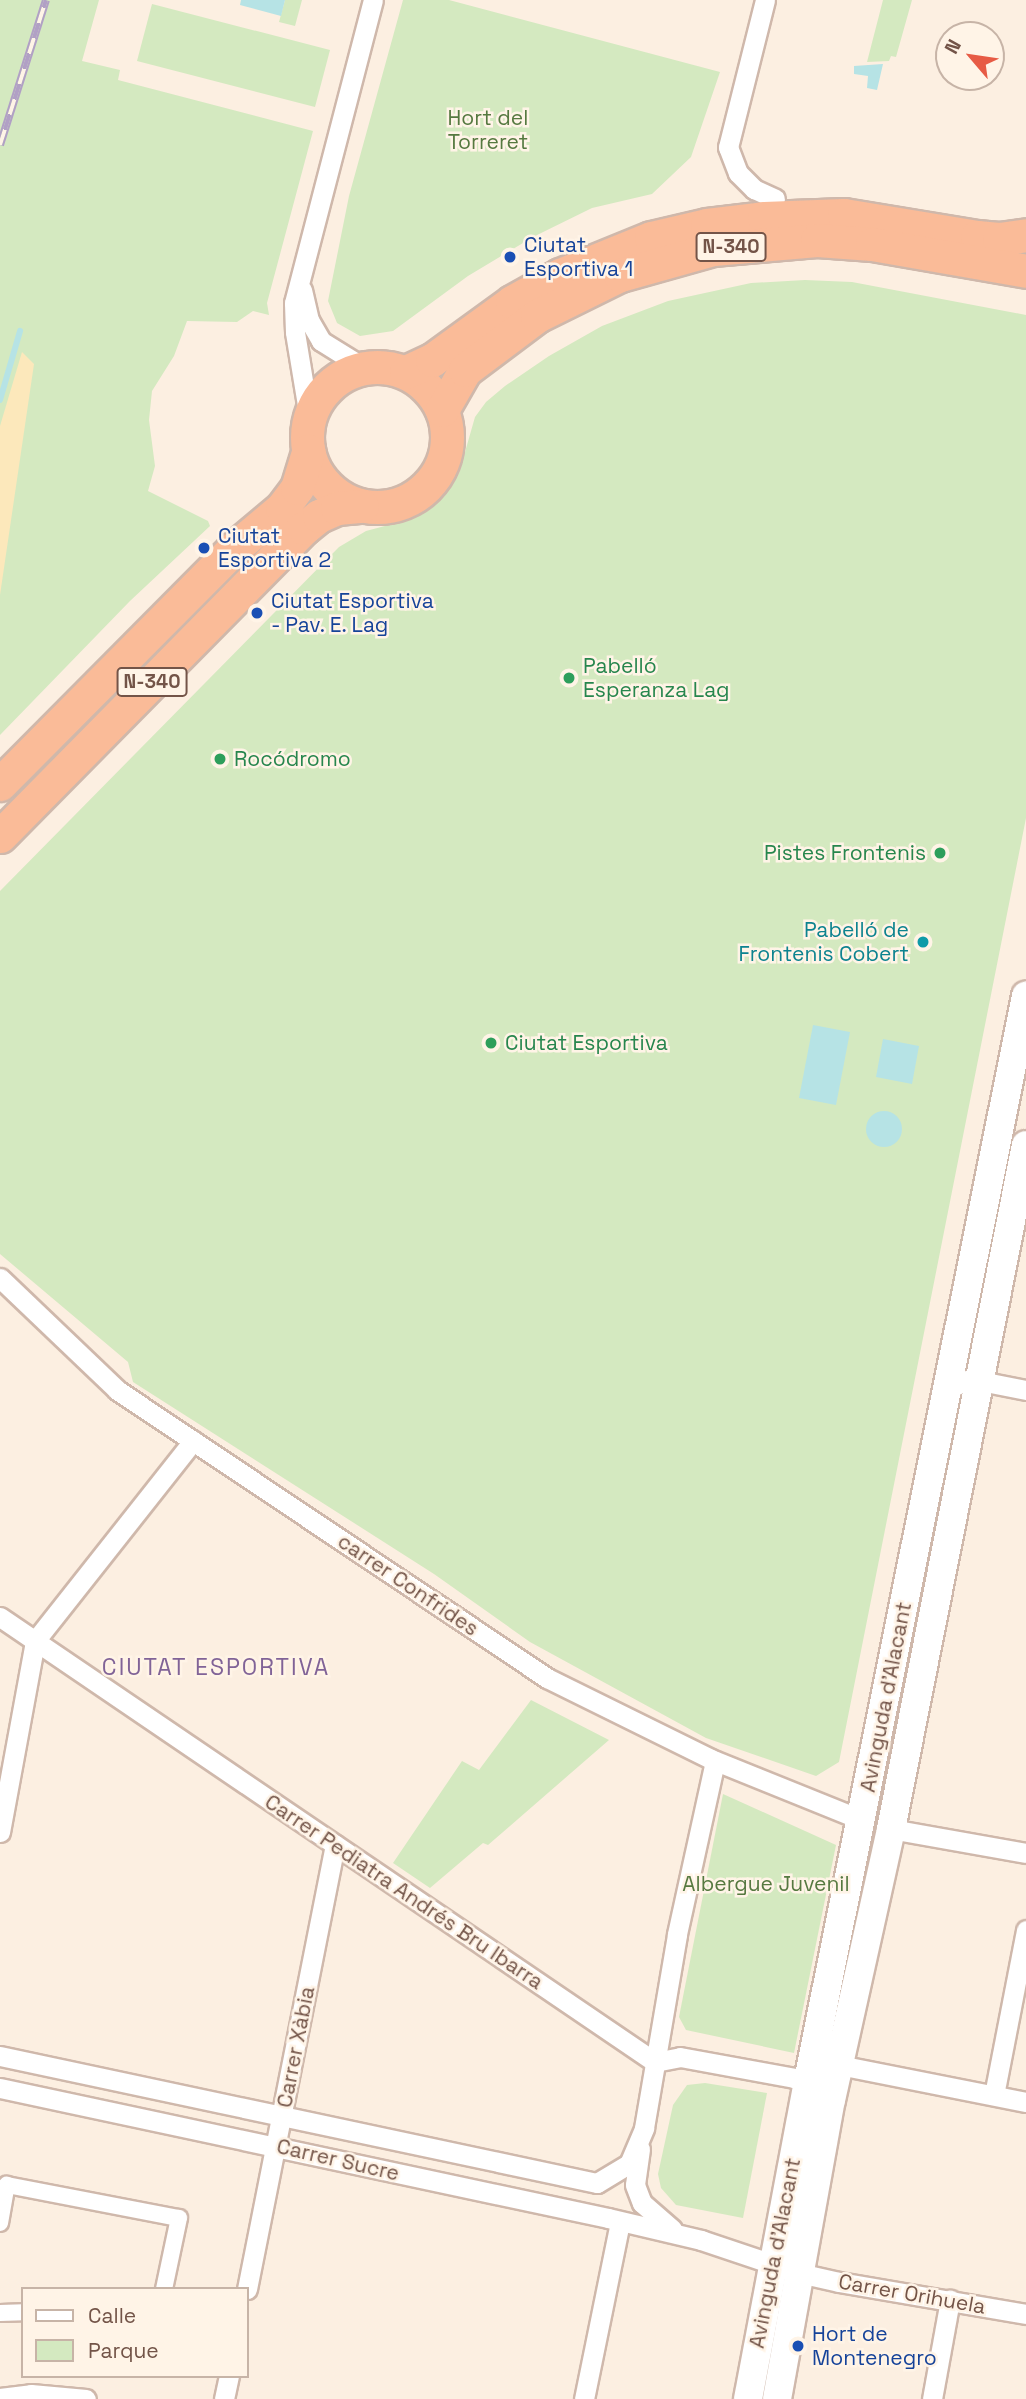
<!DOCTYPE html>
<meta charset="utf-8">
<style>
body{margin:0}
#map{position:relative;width:1026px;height:2399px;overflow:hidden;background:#fcefe1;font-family:"Space Grotesk",sans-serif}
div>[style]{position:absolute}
.green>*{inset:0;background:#d4e9c0}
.sand>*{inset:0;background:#fce8bb}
.water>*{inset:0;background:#b6e3e5}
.round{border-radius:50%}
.stream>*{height:6px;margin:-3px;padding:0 3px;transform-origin:3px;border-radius:3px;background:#b6e3e5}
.roads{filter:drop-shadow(2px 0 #cfb8ab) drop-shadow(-2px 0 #cfb8ab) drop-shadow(0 2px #cfb8ab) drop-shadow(0 -2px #cfb8ab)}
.pedestrian>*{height:16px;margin:-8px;padding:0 8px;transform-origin:8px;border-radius:8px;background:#fff}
.minor>*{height:19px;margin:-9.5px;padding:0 9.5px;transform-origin:9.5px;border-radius:9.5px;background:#fff}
.secondary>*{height:28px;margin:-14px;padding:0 14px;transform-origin:14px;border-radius:14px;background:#fff}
.trunk>*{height:33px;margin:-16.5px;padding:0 16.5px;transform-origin:16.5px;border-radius:16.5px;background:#fabb98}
.trunk>.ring{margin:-16.5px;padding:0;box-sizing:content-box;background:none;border:33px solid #fabb98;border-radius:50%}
.rail>*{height:8px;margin-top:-4px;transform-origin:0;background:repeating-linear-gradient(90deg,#fff4e7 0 16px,#b1a0c5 0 32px);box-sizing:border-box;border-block:2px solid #b1a0c5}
.dots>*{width:19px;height:19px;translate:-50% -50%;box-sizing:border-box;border:4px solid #fff4e7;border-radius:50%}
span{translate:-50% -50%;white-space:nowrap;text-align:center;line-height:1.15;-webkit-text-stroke:5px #fff4e7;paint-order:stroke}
.shield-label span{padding:2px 5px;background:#fff4e7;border:2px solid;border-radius:5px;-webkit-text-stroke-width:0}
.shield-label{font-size:19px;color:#735448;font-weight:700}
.park-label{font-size:21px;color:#567940}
.transit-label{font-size:21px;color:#164399}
.left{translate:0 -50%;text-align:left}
.leisure-label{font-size:21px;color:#27864d}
.right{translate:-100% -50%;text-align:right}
.culture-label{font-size:21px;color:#0d838f}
.street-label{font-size:21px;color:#735448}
.neighbourhood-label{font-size:23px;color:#816397;letter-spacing:2px}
.legend{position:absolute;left:21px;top:2287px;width:228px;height:91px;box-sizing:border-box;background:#fff4e7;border:2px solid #c7b4a7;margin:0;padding:9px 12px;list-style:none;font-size:21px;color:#735448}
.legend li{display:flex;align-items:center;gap:14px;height:35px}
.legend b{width:35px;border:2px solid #c7b4a7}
.north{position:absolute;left:935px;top:21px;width:70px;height:70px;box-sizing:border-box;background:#fff4e7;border:2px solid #c7b4a7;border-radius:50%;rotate:299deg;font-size:19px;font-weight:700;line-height:28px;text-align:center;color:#735448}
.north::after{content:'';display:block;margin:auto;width:24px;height:32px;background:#e75b45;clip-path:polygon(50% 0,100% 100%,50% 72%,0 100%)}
</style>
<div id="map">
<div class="green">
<i style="clip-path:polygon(0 0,99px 0,82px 61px,120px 70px,118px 80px,313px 131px,267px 303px,269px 315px,253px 311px,237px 322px,187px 321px,174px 356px,152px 391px,149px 420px,155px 466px,148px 491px,208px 521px,210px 526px,130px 601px,0 735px)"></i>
<i style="clip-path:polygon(285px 0,302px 0,295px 26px,279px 22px)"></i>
<i style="clip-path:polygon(403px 0,449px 0,720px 72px,691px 157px,652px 194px,592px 208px,533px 237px,468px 276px,393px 331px,360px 336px,337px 323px,328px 301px,349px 196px)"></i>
<i style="clip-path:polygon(883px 0,912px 0,896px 57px,891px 56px,889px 61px,867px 62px)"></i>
<i style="clip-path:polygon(152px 4px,330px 50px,315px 107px,137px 61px)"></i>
<i style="clip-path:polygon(805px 280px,852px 282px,1026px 315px,1026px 818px,839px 1762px,816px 1776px,706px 1738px,530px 1642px,434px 1574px,133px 1382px,128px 1362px,0 1254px,0 891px,339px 547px,366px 531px,415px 518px,436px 504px,459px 473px,475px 417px,486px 402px,505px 386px,549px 356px,602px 326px,668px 301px,751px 283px)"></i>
<i style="clip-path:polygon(531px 1700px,609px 1740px,488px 1845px,483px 1843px,430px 1888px,393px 1863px,462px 1761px,479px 1770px)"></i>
<i style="clip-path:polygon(723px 1794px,836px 1845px,794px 2053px,686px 2030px,679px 2017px)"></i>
<i style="clip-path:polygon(705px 2083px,767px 2093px,743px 2218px,676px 2205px,661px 2188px,658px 2174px,673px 2105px,687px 2085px)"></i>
</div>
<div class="sand">
<i style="clip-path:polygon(22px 352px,34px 364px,0 595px,0 426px)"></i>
</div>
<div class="water">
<i style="clip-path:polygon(241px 0,285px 0,281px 16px,240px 5px)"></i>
<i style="clip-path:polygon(883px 64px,877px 90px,867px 88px,868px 76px,854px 74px,854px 66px)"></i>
<i style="clip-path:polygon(813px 1025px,850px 1032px,836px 1105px,799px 1098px)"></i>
<i style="clip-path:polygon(883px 1039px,919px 1046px,912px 1084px,876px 1077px)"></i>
<i class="round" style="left:866px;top:1111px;width:36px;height:36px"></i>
</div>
<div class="stream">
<i style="left:0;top:400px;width:72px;rotate:-73.8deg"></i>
</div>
<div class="roads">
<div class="pedestrian">
<i style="left:0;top:2223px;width:39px;rotate:-80deg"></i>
<i style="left:7px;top:2185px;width:175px;rotate:10.9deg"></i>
<i style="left:179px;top:2218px;width:73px;rotate:101.9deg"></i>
<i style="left:0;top:2313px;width:23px;rotate:-2deg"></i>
</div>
<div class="minor">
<i style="left:765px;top:0;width:152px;rotate:104.1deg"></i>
<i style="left:728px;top:147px;width:28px;rotate:69deg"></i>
<i style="left:738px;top:173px;width:23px;rotate:45deg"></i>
<i style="left:754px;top:189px;width:23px;rotate:25deg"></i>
<i style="left:302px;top:290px;width:31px;rotate:77deg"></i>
<i style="left:309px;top:320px;width:24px;rotate:60deg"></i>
<i style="left:321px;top:341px;width:49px;rotate:31.8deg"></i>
<i style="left:309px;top:417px;width:86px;rotate:-99.4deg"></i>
<i style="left:295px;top:332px;width:29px;rotate:-92deg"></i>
<i style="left:294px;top:303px;width:313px;rotate:-75.4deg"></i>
<i style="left:0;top:1278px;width:162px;rotate:43.7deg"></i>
<i style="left:117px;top:1390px;width:518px;rotate:33.81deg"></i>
<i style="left:547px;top:1678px;width:183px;rotate:26.3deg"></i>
<i style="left:711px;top:1759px;width:163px;rotate:22deg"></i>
<i style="left:947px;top:1389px;width:25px;rotate:-23deg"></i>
<i style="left:970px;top:1379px;width:57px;rotate:11.1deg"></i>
<i style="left:0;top:1617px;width:792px;rotate:34.19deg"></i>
<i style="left:655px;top:2062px;width:25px;rotate:-11deg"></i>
<i style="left:680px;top:2057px;width:116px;rotate:10.4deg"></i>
<i style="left:794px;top:2078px;width:24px;rotate:22deg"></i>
<i style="left:891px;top:1829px;width:137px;rotate:10.1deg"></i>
<i style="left:0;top:1832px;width:194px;rotate:-79.6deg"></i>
<i style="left:35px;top:1641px;width:255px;rotate:-51.7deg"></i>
<i style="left:0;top:2056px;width:610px;rotate:12.01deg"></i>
<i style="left:597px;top:2183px;width:37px;rotate:-31deg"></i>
<i style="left:629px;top:2164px;width:39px;rotate:-67deg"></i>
<i style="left:644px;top:2128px;width:197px;rotate:-80.3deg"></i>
<i style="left:677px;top:1934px;width:177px;rotate:-77.6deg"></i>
<i style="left:839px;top:2065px;width:191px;rotate:11.2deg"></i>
<i style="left:0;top:2088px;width:622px;rotate:12.07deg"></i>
<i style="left:608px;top:2218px;width:96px;rotate:13.3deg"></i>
<i style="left:701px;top:2240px;width:103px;rotate:18.6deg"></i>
<i style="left:799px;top:2273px;width:41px;rotate:12.7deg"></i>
<i style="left:839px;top:2282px;width:190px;rotate:9.7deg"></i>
<i style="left:994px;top:2095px;width:168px;rotate:-79deg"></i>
<i style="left:640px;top:2149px;width:36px;rotate:98deg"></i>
<i style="left:635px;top:2185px;width:19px;rotate:69deg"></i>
<i style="left:642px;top:2203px;width:40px;rotate:41deg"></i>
<i style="left:247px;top:2289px;width:453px;rotate:-78.8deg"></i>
<i style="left:0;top:2398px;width:31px;rotate:-7deg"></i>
<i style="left:31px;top:2394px;width:55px;rotate:5.2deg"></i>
<i style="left:224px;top:2399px;width:24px;rotate:-78deg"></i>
<i style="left:584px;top:2399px;width:181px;rotate:-78.5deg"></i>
<i style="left:932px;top:2399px;width:101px;rotate:-79.7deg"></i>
</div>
<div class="secondary">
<i style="left:748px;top:2399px;width:324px;rotate:-79.3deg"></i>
<i style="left:808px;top:2081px;width:1107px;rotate:-78.64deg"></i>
<i style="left:777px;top:2399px;width:304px;rotate:-79.8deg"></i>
<i style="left:831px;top:2100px;width:278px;rotate:-77.5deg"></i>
<i style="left:891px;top:1829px;width:697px;rotate:-78.84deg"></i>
</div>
<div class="trunk">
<i class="ring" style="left:307px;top:367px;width:107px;height:107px"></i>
<i style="left:406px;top:372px;width:29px;rotate:-25deg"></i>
<i style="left:432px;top:360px;width:99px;rotate:-35.9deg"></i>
<i style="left:512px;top:302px;width:55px;rotate:-29.4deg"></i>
<i style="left:560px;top:275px;width:98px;rotate:-22.1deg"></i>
<i style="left:651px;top:238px;width:57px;rotate:-13.1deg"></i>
<i style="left:707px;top:225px;width:57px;rotate:-7deg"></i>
<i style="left:764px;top:218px;width:80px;rotate:-2.1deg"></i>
<i style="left:844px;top:215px;width:135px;rotate:9.4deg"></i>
<i style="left:977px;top:237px;width:22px;rotate:5deg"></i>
<i style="left:999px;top:239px;width:27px;rotate:-8deg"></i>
<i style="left:442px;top:410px;width:46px;rotate:-60.1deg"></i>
<i style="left:465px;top:370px;width:90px;rotate:-36.9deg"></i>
<i style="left:537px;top:316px;width:93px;rotate:-26.3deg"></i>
<i style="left:620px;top:275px;width:97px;rotate:-15.6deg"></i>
<i style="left:713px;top:249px;width:104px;rotate:-4.9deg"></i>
<i style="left:817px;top:240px;width:55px;rotate:4.2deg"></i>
<i style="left:872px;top:244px;width:156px;rotate:9.9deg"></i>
<i style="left:0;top:784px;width:330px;rotate:-45.2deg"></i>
<i style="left:232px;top:550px;width:65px;rotate:-40deg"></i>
<i style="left:282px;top:508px;width:25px;rotate:-53deg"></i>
<i style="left:297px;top:488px;width:39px;rotate:-73deg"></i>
<i style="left:0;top:836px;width:433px;rotate:-45.4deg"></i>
<i style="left:304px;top:528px;width:19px;rotate:-39deg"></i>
<i style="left:319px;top:516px;width:20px;rotate:-24deg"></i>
<i style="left:337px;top:508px;width:25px;rotate:-5deg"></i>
</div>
</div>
<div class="rail">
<i style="left:0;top:145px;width:152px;rotate:-72.4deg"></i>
</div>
<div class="dots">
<i style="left:510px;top:257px;background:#1a4fb4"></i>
<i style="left:204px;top:548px;background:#1a4fb4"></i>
<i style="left:257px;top:613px;background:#1a4fb4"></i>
<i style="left:569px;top:678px;background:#2e9e5b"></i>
<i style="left:220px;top:759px;background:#2e9e5b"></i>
<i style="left:940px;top:853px;background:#2e9e5b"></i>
<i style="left:923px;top:942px;background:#0f9aa8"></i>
<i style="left:491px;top:1043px;background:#2e9e5b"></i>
<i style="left:798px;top:2346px;background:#1a4fb4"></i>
</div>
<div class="shield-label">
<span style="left:731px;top:247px">N-340</span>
<span style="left:152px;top:682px">N-340</span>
</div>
<div class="park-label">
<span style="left:488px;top:130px">Hort del<br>Torreret</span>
<span style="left:766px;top:1884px">Albergue Juvenil</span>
</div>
<div class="transit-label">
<span class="left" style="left:524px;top:257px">Ciutat<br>Esportiva 1</span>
<span class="left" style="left:218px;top:548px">Ciutat<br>Esportiva 2</span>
<span class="left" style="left:271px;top:613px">Ciutat Esportiva<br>- Pav. E. Lag</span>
<span class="left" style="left:812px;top:2346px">Hort de<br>Montenegro</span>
</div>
<div class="leisure-label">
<span class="left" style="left:583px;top:678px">Pabelló<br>Esperanza Lag</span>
<span class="left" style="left:234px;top:759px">Rocódromo</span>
<span class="right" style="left:926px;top:853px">Pistes Frontenis</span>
<span class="left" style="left:505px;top:1043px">Ciutat Esportiva</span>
</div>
<div class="culture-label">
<span class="right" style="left:909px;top:942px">Pabelló de<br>Frontenis Cobert</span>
</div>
<div class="street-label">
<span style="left:408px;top:1585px;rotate:34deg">carrer Confrides</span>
<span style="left:886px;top:1697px;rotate:-79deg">Avinguda d'Alacant</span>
<span style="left:404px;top:1892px;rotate:34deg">Carrer Pediatra Andrés Bru Ibarra</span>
<span style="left:296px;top:2047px;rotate:-79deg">Carrer Xàbia</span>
<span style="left:338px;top:2160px;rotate:13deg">Carrer Sucre</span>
<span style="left:775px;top:2253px;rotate:-79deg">Avinguda d'Alacant</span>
<span style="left:912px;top:2294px;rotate:10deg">Carrer Orihuela</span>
</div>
<div class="neighbourhood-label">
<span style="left:216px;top:1667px">CIUTAT ESPORTIVA</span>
</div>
<ul class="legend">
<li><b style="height:9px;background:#fff"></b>Calle</li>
<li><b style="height:19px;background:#d4e9c0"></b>Parque</li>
</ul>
<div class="north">N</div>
</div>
